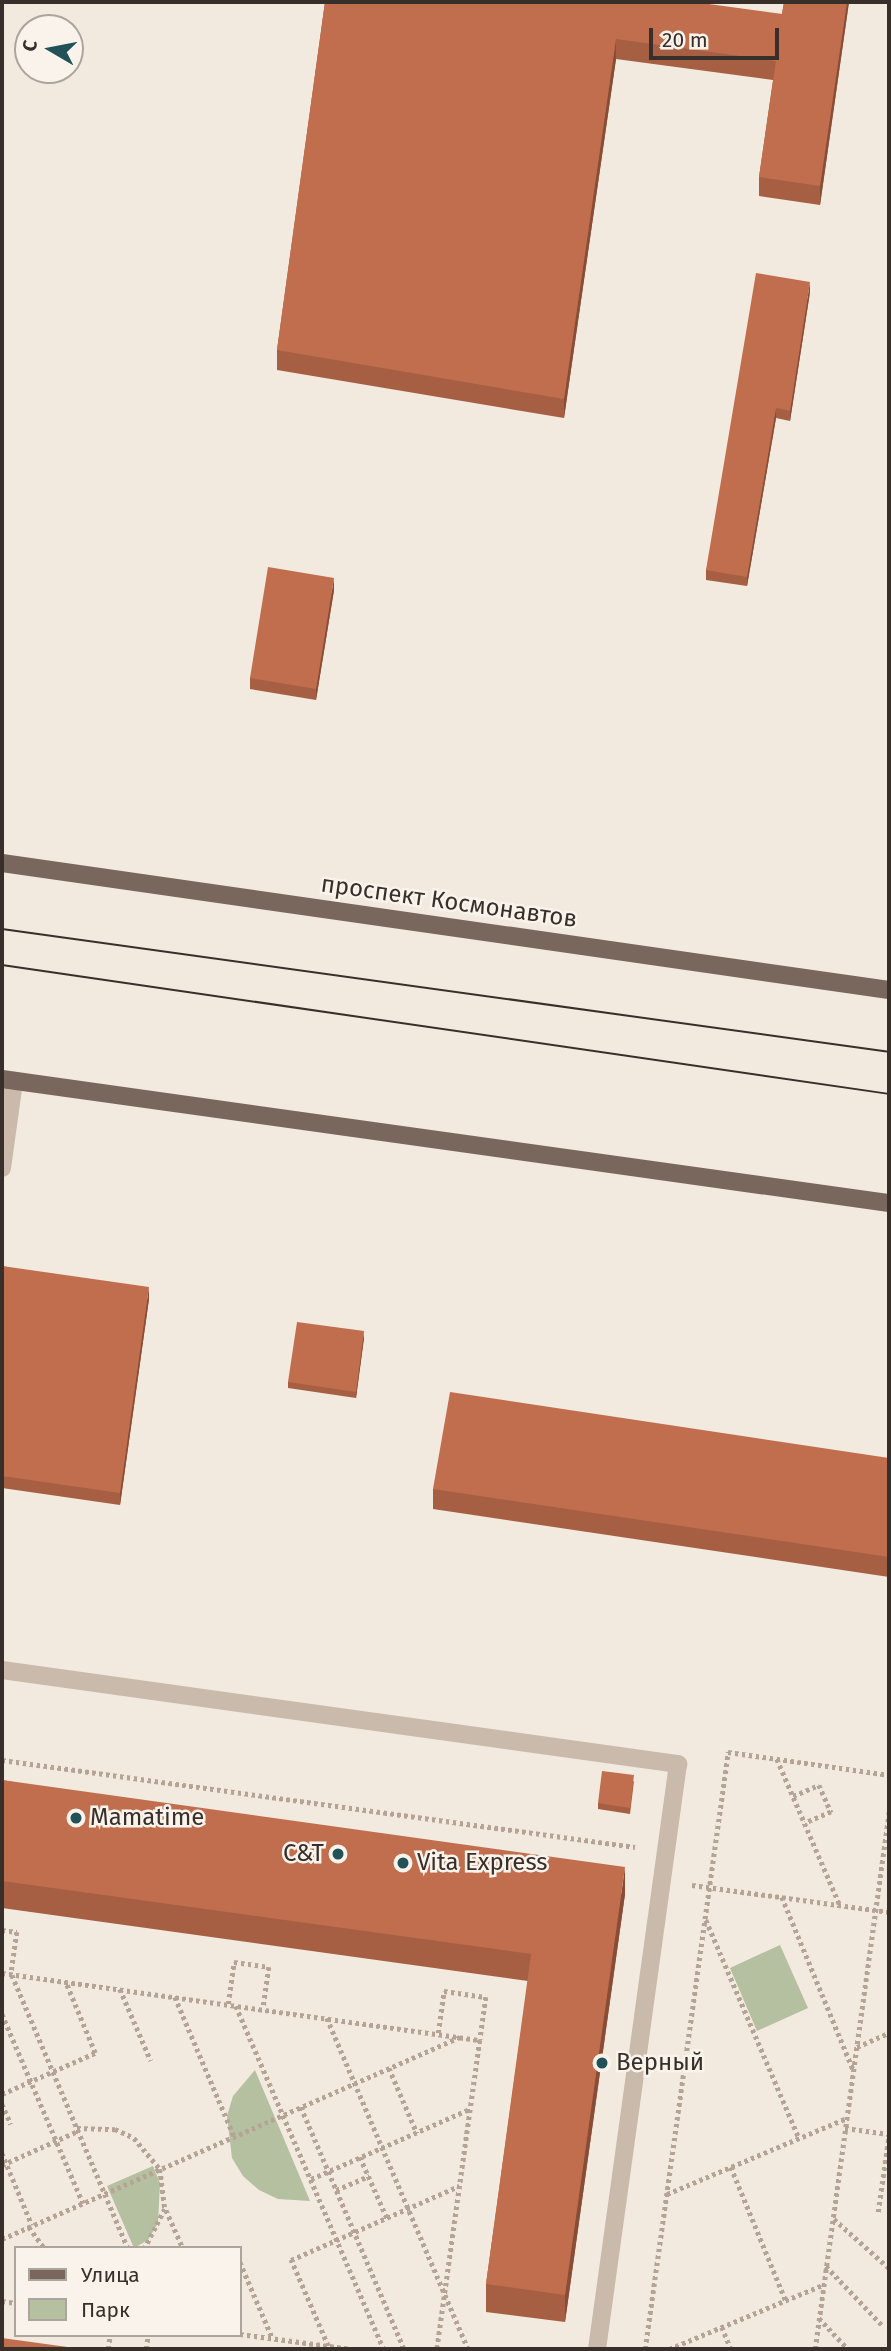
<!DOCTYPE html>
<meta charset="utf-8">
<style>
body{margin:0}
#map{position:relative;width:891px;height:2351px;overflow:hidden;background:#f2e9df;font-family:"Fira Sans",sans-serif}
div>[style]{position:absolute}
.green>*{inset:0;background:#b4c09f}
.path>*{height:4.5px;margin-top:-2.25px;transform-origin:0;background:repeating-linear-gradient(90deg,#b5a495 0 3.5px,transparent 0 7px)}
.lane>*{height:18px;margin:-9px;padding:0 9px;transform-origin:9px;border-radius:9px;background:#cabaab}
.primary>*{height:18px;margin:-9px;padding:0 9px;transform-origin:9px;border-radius:9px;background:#79665c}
.tram>*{height:2px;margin:-1px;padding:0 1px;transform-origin:1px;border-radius:1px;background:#382f2a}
.wall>*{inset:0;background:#a65f43}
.shaded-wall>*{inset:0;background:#874d37}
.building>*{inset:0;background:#c16e4e}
.dots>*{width:19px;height:19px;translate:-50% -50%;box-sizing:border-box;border:4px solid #f9f3eb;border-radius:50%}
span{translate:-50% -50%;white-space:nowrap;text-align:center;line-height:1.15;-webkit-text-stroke:5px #f9f3eb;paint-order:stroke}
.street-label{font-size:24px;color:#382f2a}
.poi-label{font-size:24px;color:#382f2a}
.left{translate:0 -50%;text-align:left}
.right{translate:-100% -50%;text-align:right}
.frame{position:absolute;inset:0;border:4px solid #382f2a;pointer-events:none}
.legend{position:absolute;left:14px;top:2246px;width:228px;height:91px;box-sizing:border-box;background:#f9f3eb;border:2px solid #aca59e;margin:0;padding:9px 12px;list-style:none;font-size:21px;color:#382f2a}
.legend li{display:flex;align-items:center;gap:14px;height:35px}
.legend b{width:35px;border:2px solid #aca59e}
.north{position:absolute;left:14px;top:14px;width:70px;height:70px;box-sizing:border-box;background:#f9f3eb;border:2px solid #aca59e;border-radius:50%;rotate:280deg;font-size:19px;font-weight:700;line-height:28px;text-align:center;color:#382f2a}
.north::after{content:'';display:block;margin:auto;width:24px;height:32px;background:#215258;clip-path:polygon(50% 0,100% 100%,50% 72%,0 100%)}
.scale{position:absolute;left:649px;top:28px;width:130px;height:32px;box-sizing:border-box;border:4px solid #382f2a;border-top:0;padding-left:9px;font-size:21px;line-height:24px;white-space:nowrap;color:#382f2a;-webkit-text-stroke:5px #f9f3eb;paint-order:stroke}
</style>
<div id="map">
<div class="green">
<i style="clip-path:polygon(780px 1945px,808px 2008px,757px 2031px,730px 1968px)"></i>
<i style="clip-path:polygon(255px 2070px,310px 2201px,278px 2199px,259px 2190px,243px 2176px,232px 2158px,227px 2116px,233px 2096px)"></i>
<i style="clip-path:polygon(153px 2166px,160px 2183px,158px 2223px,148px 2240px,134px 2248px,107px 2186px)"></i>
</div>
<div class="path">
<i style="left:777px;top:1759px;width:159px;rotate:66.7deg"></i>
<i style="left:2px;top:1760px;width:639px;rotate:7.83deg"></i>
<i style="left:793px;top:1796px;width:28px;rotate:-23deg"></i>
<i style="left:819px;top:1785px;width:30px;rotate:66deg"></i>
<i style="left:831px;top:1812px;width:28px;rotate:157deg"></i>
<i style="left:692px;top:1885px;width:199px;rotate:7.8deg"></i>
<i style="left:782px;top:1897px;width:186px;rotate:67.6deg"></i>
<i style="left:706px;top:1920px;width:237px;rotate:66.9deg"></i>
<i style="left:2px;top:1930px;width:15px;rotate:8deg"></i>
<i style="left:17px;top:1932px;width:42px;rotate:98.1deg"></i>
<i style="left:2px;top:1973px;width:483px;rotate:8deg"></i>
<i style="left:480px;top:2040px;width:312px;rotate:97.9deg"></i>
<i style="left:12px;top:1975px;width:297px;rotate:67deg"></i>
<i style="left:120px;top:1989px;width:78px;rotate:66.7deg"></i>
<i style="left:175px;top:1997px;width:151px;rotate:67deg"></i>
<i style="left:228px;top:2004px;width:42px;rotate:-81.9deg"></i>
<i style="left:234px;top:1962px;width:35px;rotate:8deg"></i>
<i style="left:269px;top:1967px;width:42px;rotate:98.1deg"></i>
<i style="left:236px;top:2006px;width:374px;rotate:66.7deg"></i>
<i style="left:2px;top:2014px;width:206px;rotate:66.8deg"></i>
<i style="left:327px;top:2018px;width:360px;rotate:66.9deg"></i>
<i style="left:438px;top:2033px;width:42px;rotate:-81.9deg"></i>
<i style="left:444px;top:1991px;width:42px;rotate:8.1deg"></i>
<i style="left:486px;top:1997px;width:43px;rotate:97.9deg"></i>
<i style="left:857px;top:2047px;width:35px;rotate:-24deg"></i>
<i style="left:389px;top:2068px;width:71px;rotate:66.7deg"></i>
<i style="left:2px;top:2094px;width:102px;rotate:-23.8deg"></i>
<i style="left:95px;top:2053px;width:76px;rotate:-112.5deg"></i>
<i style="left:2px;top:2104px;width:22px;rotate:66deg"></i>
<i style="left:301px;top:2107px;width:263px;rotate:66.9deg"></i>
<i style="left:77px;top:2128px;width:38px;rotate:2deg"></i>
<i style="left:115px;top:2129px;width:21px;rotate:25deg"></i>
<i style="left:134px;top:2138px;width:40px;rotate:50deg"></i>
<i style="left:160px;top:2169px;width:40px;rotate:82.9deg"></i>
<i style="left:165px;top:2209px;width:44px;rotate:117.1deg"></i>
<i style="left:845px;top:2128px;width:44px;rotate:7.8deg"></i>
<i style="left:2px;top:2153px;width:78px;rotate:67.4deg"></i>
<i style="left:360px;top:2157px;width:67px;rotate:66.1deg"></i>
<i style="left:2px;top:2165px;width:83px;rotate:-24.1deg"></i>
<i style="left:731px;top:2167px;width:145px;rotate:67.7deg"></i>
<i style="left:311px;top:2179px;width:174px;rotate:-23.8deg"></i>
<i style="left:336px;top:2190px;width:36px;rotate:-23deg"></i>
<i style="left:667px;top:2194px;width:195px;rotate:-22.9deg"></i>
<i style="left:166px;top:2210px;width:42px;rotate:65.9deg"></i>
<i style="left:878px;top:2212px;width:78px;rotate:-81.9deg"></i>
<i style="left:834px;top:2219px;width:74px;rotate:41.7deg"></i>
<i style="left:29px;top:2227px;width:26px;rotate:54deg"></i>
<i style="left:2px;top:2239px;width:501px;rotate:-23.8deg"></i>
<i style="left:240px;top:2262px;width:82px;rotate:66.9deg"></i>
<i style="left:826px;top:2266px;width:83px;rotate:46.5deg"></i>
<i style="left:2px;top:2301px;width:14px;rotate:8deg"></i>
<i style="left:819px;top:2318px;width:42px;rotate:46.9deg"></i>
<i style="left:722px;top:2327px;width:24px;rotate:68deg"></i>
<i style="left:240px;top:2334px;width:112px;rotate:7.7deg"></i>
<i style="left:328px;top:2346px;width:94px;rotate:-113.3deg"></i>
<i style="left:291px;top:2260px;width:184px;rotate:-23.8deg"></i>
<i style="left:108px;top:2349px;width:14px;rotate:-82deg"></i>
<i style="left:146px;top:2349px;width:14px;rotate:-82deg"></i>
<i style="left:645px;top:2349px;width:603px;rotate:-82.08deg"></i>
<i style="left:728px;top:1752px;width:163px;rotate:8.1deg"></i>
<i style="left:669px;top:2349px;width:167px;rotate:-22.6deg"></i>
<i style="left:815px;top:2349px;width:542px;rotate:-82.15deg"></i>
</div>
<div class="lane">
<i style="left:2px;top:1168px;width:88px;rotate:-82.1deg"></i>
<i style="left:2px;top:1670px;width:683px;rotate:7.92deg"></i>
<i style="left:678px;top:1764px;width:591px;rotate:97.88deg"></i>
</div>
<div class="primary">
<i style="left:2px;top:863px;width:896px;rotate:8.15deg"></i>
<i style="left:2px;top:1079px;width:896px;rotate:7.96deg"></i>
</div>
<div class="tram">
<i style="left:2px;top:929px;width:895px;rotate:7.89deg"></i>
<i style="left:2px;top:965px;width:896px;rotate:8.27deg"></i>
</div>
<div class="wall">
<i style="clip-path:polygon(325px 2px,782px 14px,784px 2px,849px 2px,820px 205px,759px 196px,759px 177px,773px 80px,616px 59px,564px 418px,277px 370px,277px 350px)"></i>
<i style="clip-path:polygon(810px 292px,790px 421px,776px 418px,747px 586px,706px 580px,706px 570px)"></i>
<i style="clip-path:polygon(334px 590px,316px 700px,250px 689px,250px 678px)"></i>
<i style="clip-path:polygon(2px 1266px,149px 1299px,120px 1505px,2px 1488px)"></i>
<i style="clip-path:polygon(364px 1338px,356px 1398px,288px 1388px,288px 1382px)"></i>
<i style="clip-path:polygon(889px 1458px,889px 1577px,433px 1509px,433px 1489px)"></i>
<i style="clip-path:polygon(2px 1780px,625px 1894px,565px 2322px,486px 2312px,486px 2284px,528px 1981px,2px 1908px)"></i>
<i style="clip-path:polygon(634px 1781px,630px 1814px,598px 1809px,598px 1803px)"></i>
</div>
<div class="shaded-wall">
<i style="clip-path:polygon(847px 2px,849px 2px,820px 205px,820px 186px)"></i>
<i style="clip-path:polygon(616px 39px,616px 59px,564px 418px,564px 399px)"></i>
<i style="clip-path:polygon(810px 282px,810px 292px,790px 421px,790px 411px)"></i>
<i style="clip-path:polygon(776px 408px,776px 418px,747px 586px,747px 577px)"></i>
<i style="clip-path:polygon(334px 578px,334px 590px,316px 700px,316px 689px)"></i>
<i style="clip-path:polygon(149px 1287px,149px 1299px,120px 1505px,120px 1493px)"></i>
<i style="clip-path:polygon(364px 1331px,364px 1338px,356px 1398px,356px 1392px)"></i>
<i style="clip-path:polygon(625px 1867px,625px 1894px,565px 2322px,565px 2295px)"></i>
</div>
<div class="building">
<i style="clip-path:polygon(325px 2px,694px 2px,782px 14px,784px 2px,847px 2px,820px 186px,759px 177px,776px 61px,616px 39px,564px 399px,277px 350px)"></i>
<i style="clip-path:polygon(756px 273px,810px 282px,790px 411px,776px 408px,747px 577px,706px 570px)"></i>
<i style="clip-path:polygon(268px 567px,334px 578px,316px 689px,250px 678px)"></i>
<i style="clip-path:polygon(2px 1266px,149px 1287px,120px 1493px,2px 1476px)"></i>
<i style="clip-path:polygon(297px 1322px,364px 1331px,356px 1392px,288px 1382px)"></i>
<i style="clip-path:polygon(450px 1392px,889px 1458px,889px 1557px,433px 1489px)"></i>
<i style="clip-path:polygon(602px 1771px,634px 1775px,630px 1808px,598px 1803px)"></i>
<i style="clip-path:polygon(2px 1780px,625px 1867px,565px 2295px,486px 2284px,531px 1954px,2px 1881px)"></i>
<i style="clip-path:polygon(2px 2338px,82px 2349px,2px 2349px)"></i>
</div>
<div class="dots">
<i style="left:76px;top:1818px;background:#215258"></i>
<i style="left:338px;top:1854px;background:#215258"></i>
<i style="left:403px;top:1863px;background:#215258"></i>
<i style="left:602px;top:2063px;background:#215258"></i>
</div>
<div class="street-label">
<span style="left:449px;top:902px;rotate:8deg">проспект Космонавтов</span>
</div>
<div class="poi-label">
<span class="left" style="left:90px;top:1818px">Mamatime</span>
<span class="right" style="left:324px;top:1854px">С&amp;Т</span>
<span class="left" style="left:417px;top:1863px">Vita Express</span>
<span class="left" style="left:616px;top:2063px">Верный</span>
</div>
<div class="frame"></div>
<ul class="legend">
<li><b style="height:9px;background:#79665c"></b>Улица</li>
<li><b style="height:19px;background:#b4c09f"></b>Парк</li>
</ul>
<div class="north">С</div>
<div class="scale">20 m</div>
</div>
